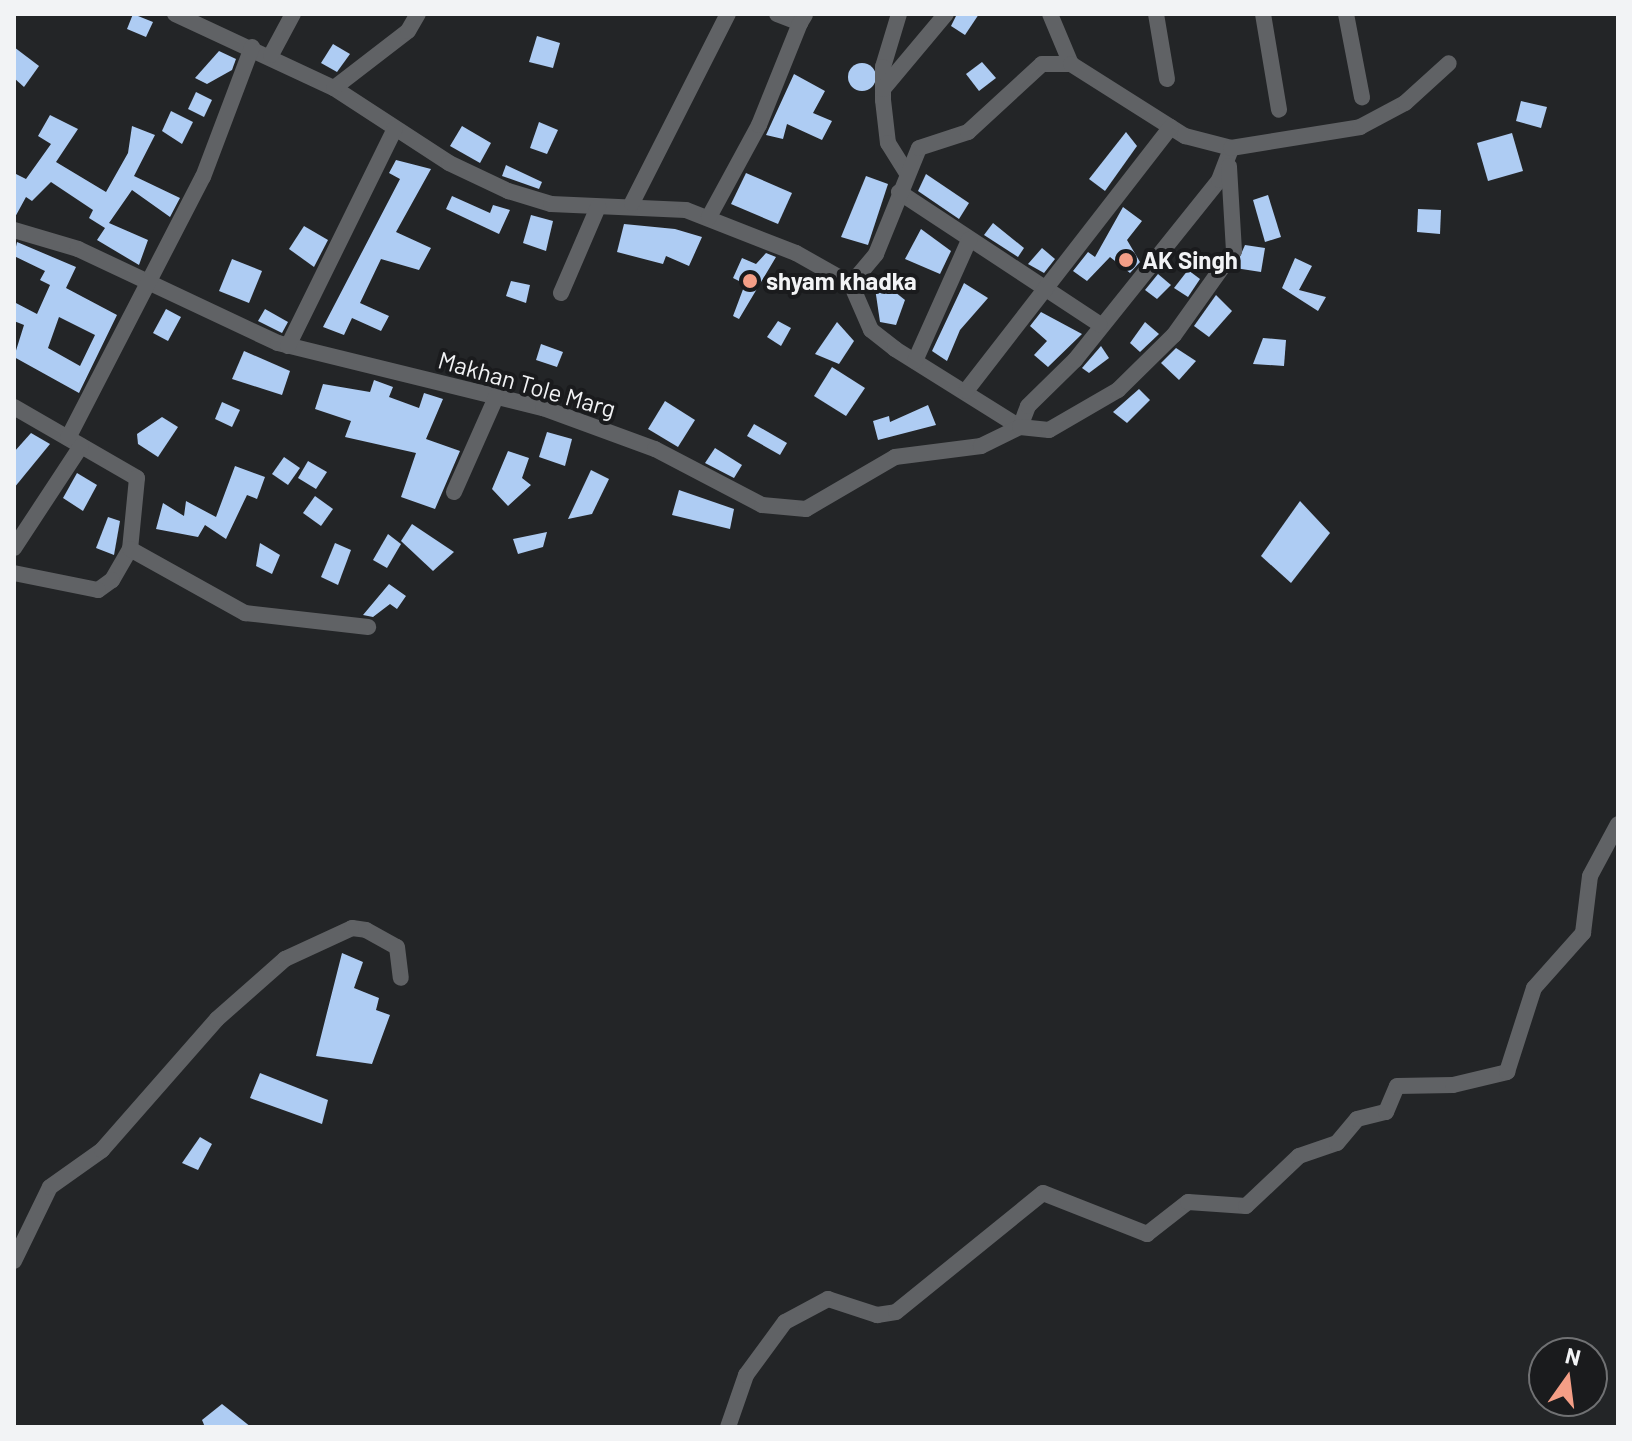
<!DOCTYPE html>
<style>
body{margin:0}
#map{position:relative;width:1632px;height:1441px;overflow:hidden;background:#232527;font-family:Barlow,sans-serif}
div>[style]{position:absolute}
.building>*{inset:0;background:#aeccf3}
.round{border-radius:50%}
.minor>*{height:16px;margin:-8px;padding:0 8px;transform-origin:8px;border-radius:8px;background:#606265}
.dots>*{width:22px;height:22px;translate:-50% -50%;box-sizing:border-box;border:4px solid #1a1b1d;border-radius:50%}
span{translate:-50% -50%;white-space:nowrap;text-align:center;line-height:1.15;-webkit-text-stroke:8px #1a1b1d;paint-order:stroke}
.poi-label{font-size:24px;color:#f2f3f5;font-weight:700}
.left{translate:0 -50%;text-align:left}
.street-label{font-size:24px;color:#f2f3f5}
.frame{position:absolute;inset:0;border:16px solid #f2f3f5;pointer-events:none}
.north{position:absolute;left:1528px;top:1337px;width:80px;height:80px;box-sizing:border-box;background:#1a1b1d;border:2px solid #707173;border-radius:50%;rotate:14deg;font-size:22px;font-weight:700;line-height:32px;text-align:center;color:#f2f3f5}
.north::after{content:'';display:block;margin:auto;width:28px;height:36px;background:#f49e86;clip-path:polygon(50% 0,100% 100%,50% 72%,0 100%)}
</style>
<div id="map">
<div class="building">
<i style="clip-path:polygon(133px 14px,153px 22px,146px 37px,127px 29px)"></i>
<i style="clip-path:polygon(957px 14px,979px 14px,965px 35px,951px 26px)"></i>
<i style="clip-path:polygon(537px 36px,560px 43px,553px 68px,529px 62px)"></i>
<i style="clip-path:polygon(333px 44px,350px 54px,337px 72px,321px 63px)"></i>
<i style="clip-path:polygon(14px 47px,39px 66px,24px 87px,14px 78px)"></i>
<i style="clip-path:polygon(219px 51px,236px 59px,232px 70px,207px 84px,195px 78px)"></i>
<i style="clip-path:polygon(982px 62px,996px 78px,979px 91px,966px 74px)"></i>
<i class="round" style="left:848px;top:63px;width:28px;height:28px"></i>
<i style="clip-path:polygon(794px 74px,825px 91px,813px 113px,832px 121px,822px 140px,787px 124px,783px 139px,766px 135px)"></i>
<i style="clip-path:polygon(196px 92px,212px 100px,204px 117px,188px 109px)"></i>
<i style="clip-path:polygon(1521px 101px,1547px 107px,1541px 128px,1516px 121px)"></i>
<i style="clip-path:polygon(171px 111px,193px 122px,182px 144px,162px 131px)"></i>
<i style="clip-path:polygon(50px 115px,78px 129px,56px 162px,106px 192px,128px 153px,132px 126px,155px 135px,134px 176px,180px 198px,170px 217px,132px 190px,109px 223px,148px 240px,139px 265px,97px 240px,105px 228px,89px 218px,93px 210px,51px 182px,32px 201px,26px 197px,14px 219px,14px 173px,26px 179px,51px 144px,38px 136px)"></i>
<i style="clip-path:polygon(539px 122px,558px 130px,547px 154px,530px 148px)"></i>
<i style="clip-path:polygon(462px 126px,491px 143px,480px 163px,450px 146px)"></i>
<i style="clip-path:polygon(1126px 132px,1137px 146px,1105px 191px,1089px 179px)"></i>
<i style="clip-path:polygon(1512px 133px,1523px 171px,1488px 181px,1477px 143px)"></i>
<i style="clip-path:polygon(396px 160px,431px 169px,396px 232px,431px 248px,419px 270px,381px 259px,360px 303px,389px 316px,381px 331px,352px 318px,344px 335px,323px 327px,400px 179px,389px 173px)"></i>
<i style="clip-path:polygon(506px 165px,542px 182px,539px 189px,502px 176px)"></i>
<i style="clip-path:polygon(746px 173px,792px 193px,778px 224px,731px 204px)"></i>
<i style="clip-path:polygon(926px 174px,969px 203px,959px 219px,918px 191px)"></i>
<i style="clip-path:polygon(866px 176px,888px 184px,868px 245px,841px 237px)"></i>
<i style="clip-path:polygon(1268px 195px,1281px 237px,1265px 242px,1253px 200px)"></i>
<i style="clip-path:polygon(452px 196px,490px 213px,493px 205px,510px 210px,499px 234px,446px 209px)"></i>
<i style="clip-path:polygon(1123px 207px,1142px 221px,1127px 240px,1140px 262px,1130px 273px,1110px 257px,1087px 281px,1073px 271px,1088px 252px,1095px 257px)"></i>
<i style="clip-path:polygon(1418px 209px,1441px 210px,1440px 234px,1417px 232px)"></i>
<i style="clip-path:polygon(531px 215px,553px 221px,546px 251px,523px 243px)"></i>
<i style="clip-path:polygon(993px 223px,1024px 248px,1018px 257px,984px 235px)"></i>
<i style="clip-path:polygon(624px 224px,675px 229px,702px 237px,689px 266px,666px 256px,663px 264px,617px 252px)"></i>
<i style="clip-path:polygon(304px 226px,328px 240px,314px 267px,289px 249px)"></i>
<i style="clip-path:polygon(921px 229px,951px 251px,940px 274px,905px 259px)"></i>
<i style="clip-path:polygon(evenodd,17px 242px,76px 267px,66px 288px,117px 315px,79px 393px,14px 357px,24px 325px,14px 321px,14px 302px,37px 314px,50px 285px,40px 280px,45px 271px,14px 256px,17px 242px,59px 317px,95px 335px,80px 366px,48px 348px,59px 317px)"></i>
<i style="clip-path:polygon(1245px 245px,1265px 248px,1261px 272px,1235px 268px)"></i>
<i style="clip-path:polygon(1042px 248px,1055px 259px,1044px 273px,1028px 264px)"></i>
<i style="clip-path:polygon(766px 253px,776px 257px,739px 319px,733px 316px,745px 284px,733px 278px,742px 258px,756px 264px)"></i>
<i style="clip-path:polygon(1295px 258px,1312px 266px,1299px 290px,1326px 297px,1318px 311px,1282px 288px)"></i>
<i style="clip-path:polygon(232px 259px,262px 271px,249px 303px,219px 291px)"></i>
<i style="clip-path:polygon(1188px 270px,1200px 279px,1188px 297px,1174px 288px)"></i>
<i style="clip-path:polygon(1158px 274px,1171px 285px,1157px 299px,1145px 290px)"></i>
<i style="clip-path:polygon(511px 281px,530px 285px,526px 303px,506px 296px)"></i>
<i style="clip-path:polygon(964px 283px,988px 298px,960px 330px,947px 361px,932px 351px)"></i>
<i style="clip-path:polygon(875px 288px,890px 288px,905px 300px,896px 325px,880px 322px)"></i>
<i style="clip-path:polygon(1216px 295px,1232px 311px,1209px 337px,1194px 326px)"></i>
<i style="clip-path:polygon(166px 309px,181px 317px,168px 341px,153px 333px)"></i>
<i style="clip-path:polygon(265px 309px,288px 322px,282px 333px,258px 321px)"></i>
<i style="clip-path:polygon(1041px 312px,1082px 334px,1048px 367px,1034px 355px,1047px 341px,1030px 326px)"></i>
<i style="clip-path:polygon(778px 321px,791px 328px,781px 346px,767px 337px)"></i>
<i style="clip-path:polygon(837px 322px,854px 341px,839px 364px,815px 354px)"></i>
<i style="clip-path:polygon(1145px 322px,1159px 334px,1140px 352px,1130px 343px)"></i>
<i style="clip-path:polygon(1263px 338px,1286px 340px,1284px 366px,1253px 364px)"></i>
<i style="clip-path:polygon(541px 344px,563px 352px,557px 367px,536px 360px)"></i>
<i style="clip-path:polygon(1101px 346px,1109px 358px,1089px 373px,1082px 368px)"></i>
<i style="clip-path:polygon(1176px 348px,1196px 361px,1179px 380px,1161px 363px)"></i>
<i style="clip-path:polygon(244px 351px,290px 371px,282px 395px,232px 379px)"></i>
<i style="clip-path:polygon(832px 367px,865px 388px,846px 416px,814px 396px)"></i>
<i style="clip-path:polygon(374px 380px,393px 387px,389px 397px,419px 408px,424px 393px,443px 399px,426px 439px,460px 451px,435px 509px,401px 497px,416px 453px,345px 437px,351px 421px,315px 409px,323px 384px,370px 392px)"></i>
<i style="clip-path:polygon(1139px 389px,1150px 400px,1127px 423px,1113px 412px)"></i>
<i style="clip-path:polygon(665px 401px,695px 420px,678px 447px,648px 429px)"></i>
<i style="clip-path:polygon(222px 402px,240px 410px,232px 427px,215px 419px)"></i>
<i style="clip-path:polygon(928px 405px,936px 425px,878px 440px,873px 421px,889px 416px,890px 422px)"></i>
<i style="clip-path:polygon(162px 417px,178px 427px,158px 457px,138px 444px,137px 434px)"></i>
<i style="clip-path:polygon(754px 424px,787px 443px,780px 455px,747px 436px)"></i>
<i style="clip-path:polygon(547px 432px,572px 439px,565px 466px,539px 457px)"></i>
<i style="clip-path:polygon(31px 433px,50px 444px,14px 488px,14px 452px)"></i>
<i style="clip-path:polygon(715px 448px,742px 465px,734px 478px,705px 463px)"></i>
<i style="clip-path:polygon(508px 451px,529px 458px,522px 478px,531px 485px,508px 506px,492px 489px)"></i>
<i style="clip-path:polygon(284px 457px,300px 468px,288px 485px,272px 474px)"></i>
<i style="clip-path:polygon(308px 461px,327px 472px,316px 489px,298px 478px)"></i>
<i style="clip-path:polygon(235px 466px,265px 477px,257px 499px,247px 495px,226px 539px,205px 525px,198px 537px,156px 529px,163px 503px,184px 516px,186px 501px,216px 517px)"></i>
<i style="clip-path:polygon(591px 470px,609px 479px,592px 514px,568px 519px)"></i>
<i style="clip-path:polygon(77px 473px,97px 485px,83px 511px,63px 498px)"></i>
<i style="clip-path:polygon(679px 490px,734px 509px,730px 529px,672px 515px)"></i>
<i style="clip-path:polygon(315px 496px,333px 509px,321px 526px,303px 513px)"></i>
<i style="clip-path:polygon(1300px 501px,1330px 533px,1291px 583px,1261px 556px)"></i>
<i style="clip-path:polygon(108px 517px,120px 521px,114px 555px,96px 548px)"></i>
<i style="clip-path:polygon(412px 524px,454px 552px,433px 571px,401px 541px)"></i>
<i style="clip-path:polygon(547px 532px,543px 547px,518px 554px,513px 539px)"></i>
<i style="clip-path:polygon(388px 534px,401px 544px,387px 568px,373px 560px)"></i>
<i style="clip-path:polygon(260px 543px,280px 555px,272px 574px,256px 566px)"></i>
<i style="clip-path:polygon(335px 543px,351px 550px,338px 585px,321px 577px)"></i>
<i style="clip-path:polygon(389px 584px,406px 596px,397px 609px,390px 604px,373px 617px,363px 615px)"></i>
<i style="clip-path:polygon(342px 953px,363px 962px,354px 988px,379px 998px,376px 1010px,390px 1015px,372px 1064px,316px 1056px)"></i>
<i style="clip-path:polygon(260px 1073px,328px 1100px,322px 1124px,250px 1098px)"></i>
<i style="clip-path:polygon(200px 1137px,212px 1144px,198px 1170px,182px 1163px)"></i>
<i style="clip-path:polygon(222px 1404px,251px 1427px,205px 1427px,202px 1420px)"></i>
</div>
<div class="minor">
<i style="left:175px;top:14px;width:175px;rotate:25deg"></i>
<i style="left:334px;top:88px;width:137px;rotate:33.1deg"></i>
<i style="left:449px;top:163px;width:65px;rotate:25.4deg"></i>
<i style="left:508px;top:191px;width:45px;rotate:16.8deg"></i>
<i style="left:551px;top:204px;width:135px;rotate:2.5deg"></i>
<i style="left:686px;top:210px;width:118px;rotate:21.4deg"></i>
<i style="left:796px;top:253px;width:63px;rotate:29.4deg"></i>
<i style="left:851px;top:284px;width:50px;rotate:66.5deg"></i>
<i style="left:871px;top:330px;width:31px;rotate:38deg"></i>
<i style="left:895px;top:349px;width:147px;rotate:32deg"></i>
<i style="left:1020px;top:427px;width:22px;rotate:-69deg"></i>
<i style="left:1028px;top:406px;width:66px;rotate:-44.4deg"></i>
<i style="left:1075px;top:360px;width:231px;rotate:-51.3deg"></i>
<i style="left:1219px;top:180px;width:34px;rotate:-69deg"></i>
<i style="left:777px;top:14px;width:25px;rotate:21deg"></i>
<i style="left:800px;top:23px;width:9px;rotate:-58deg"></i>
<i style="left:899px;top:14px;width:55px;rotate:106.8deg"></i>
<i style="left:883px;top:67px;width:33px;rotate:90deg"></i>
<i style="left:883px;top:100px;width:43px;rotate:83.4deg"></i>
<i style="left:888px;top:143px;width:34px;rotate:58deg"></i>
<i style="left:1050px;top:14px;width:54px;rotate:67.2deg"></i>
<i style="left:1156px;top:14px;width:66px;rotate:80.4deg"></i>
<i style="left:1263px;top:14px;width:97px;rotate:80.5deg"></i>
<i style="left:1346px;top:14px;width:85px;rotate:79.1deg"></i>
<i style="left:271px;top:55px;width:47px;rotate:-61.8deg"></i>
<i style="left:334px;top:88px;width:93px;rotate:-37.6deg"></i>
<i style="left:408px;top:31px;width:20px;rotate:-60deg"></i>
<i style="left:883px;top:89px;width:98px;rotate:-50deg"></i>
<i style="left:899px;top:192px;width:240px;rotate:33.4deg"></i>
<i style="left:632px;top:203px;width:212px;rotate:-63.1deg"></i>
<i style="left:709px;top:217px;width:105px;rotate:-61.5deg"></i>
<i style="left:759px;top:125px;width:110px;rotate:-68.1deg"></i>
<i style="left:14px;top:230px;width:67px;rotate:16.5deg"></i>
<i style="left:78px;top:249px;width:221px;rotate:25.2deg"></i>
<i style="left:278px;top:343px;width:273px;rotate:13.8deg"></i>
<i style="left:543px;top:408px;width:119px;rotate:20.1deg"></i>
<i style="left:655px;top:449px;width:121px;rotate:27.6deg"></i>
<i style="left:762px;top:505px;width:44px;rotate:5.2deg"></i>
<i style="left:806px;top:509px;width:103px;rotate:-30.3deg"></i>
<i style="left:895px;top:457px;width:87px;rotate:-7.3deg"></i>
<i style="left:981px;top:446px;width:43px;rotate:-26deg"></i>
<i style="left:1020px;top:427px;width:29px;rotate:6deg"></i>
<i style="left:1049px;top:430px;width:80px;rotate:-30.1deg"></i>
<i style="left:1118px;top:390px;width:78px;rotate:-44.5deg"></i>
<i style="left:1174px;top:335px;width:103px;rotate:-54.5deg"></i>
<i style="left:1234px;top:251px;width:85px;rotate:-93.4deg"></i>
<i style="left:851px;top:284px;width:39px;rotate:-50deg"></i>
<i style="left:876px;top:254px;width:114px;rotate:-67.9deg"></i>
<i style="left:919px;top:148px;width:52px;rotate:-18.1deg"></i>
<i style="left:968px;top:132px;width:100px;rotate:-42.6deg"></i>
<i style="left:1042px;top:64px;width:29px"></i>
<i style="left:1071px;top:64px;width:135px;rotate:32.3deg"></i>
<i style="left:1185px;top:136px;width:48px;rotate:14.6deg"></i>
<i style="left:1231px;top:148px;width:131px;rotate:-9.2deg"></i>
<i style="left:1360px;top:127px;width:51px;rotate:-28.1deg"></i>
<i style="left:1405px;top:103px;width:59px;rotate:-42.3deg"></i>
<i style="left:561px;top:293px;width:94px;rotate:-66.7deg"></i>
<i style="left:288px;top:346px;width:242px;rotate:-63.8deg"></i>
<i style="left:915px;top:361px;width:133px;rotate:-65.9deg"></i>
<i style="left:966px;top:391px;width:334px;rotate:-52.2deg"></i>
<i style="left:14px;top:407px;width:142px;rotate:30deg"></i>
<i style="left:137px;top:478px;width:71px;rotate:95.6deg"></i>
<i style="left:130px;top:549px;width:36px;rotate:120deg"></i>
<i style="left:112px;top:580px;width:17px;rotate:144deg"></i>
<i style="left:98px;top:590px;width:86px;rotate:-168.6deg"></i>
<i style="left:68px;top:438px;width:294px;rotate:-62.7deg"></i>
<i style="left:203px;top:177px;width:139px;rotate:-69.3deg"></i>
<i style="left:454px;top:492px;width:104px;rotate:-66.1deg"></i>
<i style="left:14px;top:548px;width:122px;rotate:-56.7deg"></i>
<i style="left:130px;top:549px;width:132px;rotate:29.1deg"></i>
<i style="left:245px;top:613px;width:124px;rotate:6.5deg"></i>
<i style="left:14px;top:1261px;width:82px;rotate:-64.1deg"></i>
<i style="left:50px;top:1187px;width:64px;rotate:-35.4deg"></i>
<i style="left:102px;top:1150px;width:174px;rotate:-48.7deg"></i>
<i style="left:217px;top:1019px;width:91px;rotate:-41.4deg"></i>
<i style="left:285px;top:959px;width:74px;rotate:-24.8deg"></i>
<i style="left:352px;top:928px;width:14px;rotate:8deg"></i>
<i style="left:366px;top:930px;width:35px;rotate:29deg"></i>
<i style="left:397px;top:947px;width:31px;rotate:83deg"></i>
<i style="left:728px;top:1427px;width:55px;rotate:-70.9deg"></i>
<i style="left:746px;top:1375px;width:66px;rotate:-53.7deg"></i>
<i style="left:785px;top:1322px;width:49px;rotate:-28.1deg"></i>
<i style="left:828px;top:1299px;width:52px;rotate:18.1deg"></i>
<i style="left:877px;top:1315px;width:19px;rotate:-9deg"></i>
<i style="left:896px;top:1312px;width:189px;rotate:-39deg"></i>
<i style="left:1043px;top:1193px;width:112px;rotate:21.5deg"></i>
<i style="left:1147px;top:1234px;width:52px;rotate:-38deg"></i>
<i style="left:1188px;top:1202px;width:58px;rotate:3.9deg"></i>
<i style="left:1246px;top:1206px;width:73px;rotate:-43.3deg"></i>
<i style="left:1299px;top:1156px;width:40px;rotate:-18.9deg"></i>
<i style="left:1337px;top:1143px;width:31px;rotate:-50deg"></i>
<i style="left:1357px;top:1119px;width:30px;rotate:-14deg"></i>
<i style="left:1386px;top:1112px;width:28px;rotate:-67deg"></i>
<i style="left:1397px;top:1086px;width:56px;rotate:-1deg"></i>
<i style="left:1453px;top:1085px;width:56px;rotate:-13.5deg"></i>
<i style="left:1507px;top:1072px;width:88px;rotate:-72.2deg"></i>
<i style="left:1534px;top:988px;width:74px;rotate:-48.3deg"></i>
<i style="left:1583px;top:933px;width:57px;rotate:-83deg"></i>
<i style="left:1590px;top:876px;width:59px;rotate:-61.7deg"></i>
</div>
<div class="dots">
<i style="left:1126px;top:260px;background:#f49e86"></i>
<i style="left:750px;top:281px;background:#f49e86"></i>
</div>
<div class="poi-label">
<span class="left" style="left:1142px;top:260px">AK Singh</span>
<span class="left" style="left:766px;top:281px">shyam khadka</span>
</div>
<div class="street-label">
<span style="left:527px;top:384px;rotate:16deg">Makhan Tole Marg</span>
</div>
<div class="frame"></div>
<div class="north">N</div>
</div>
